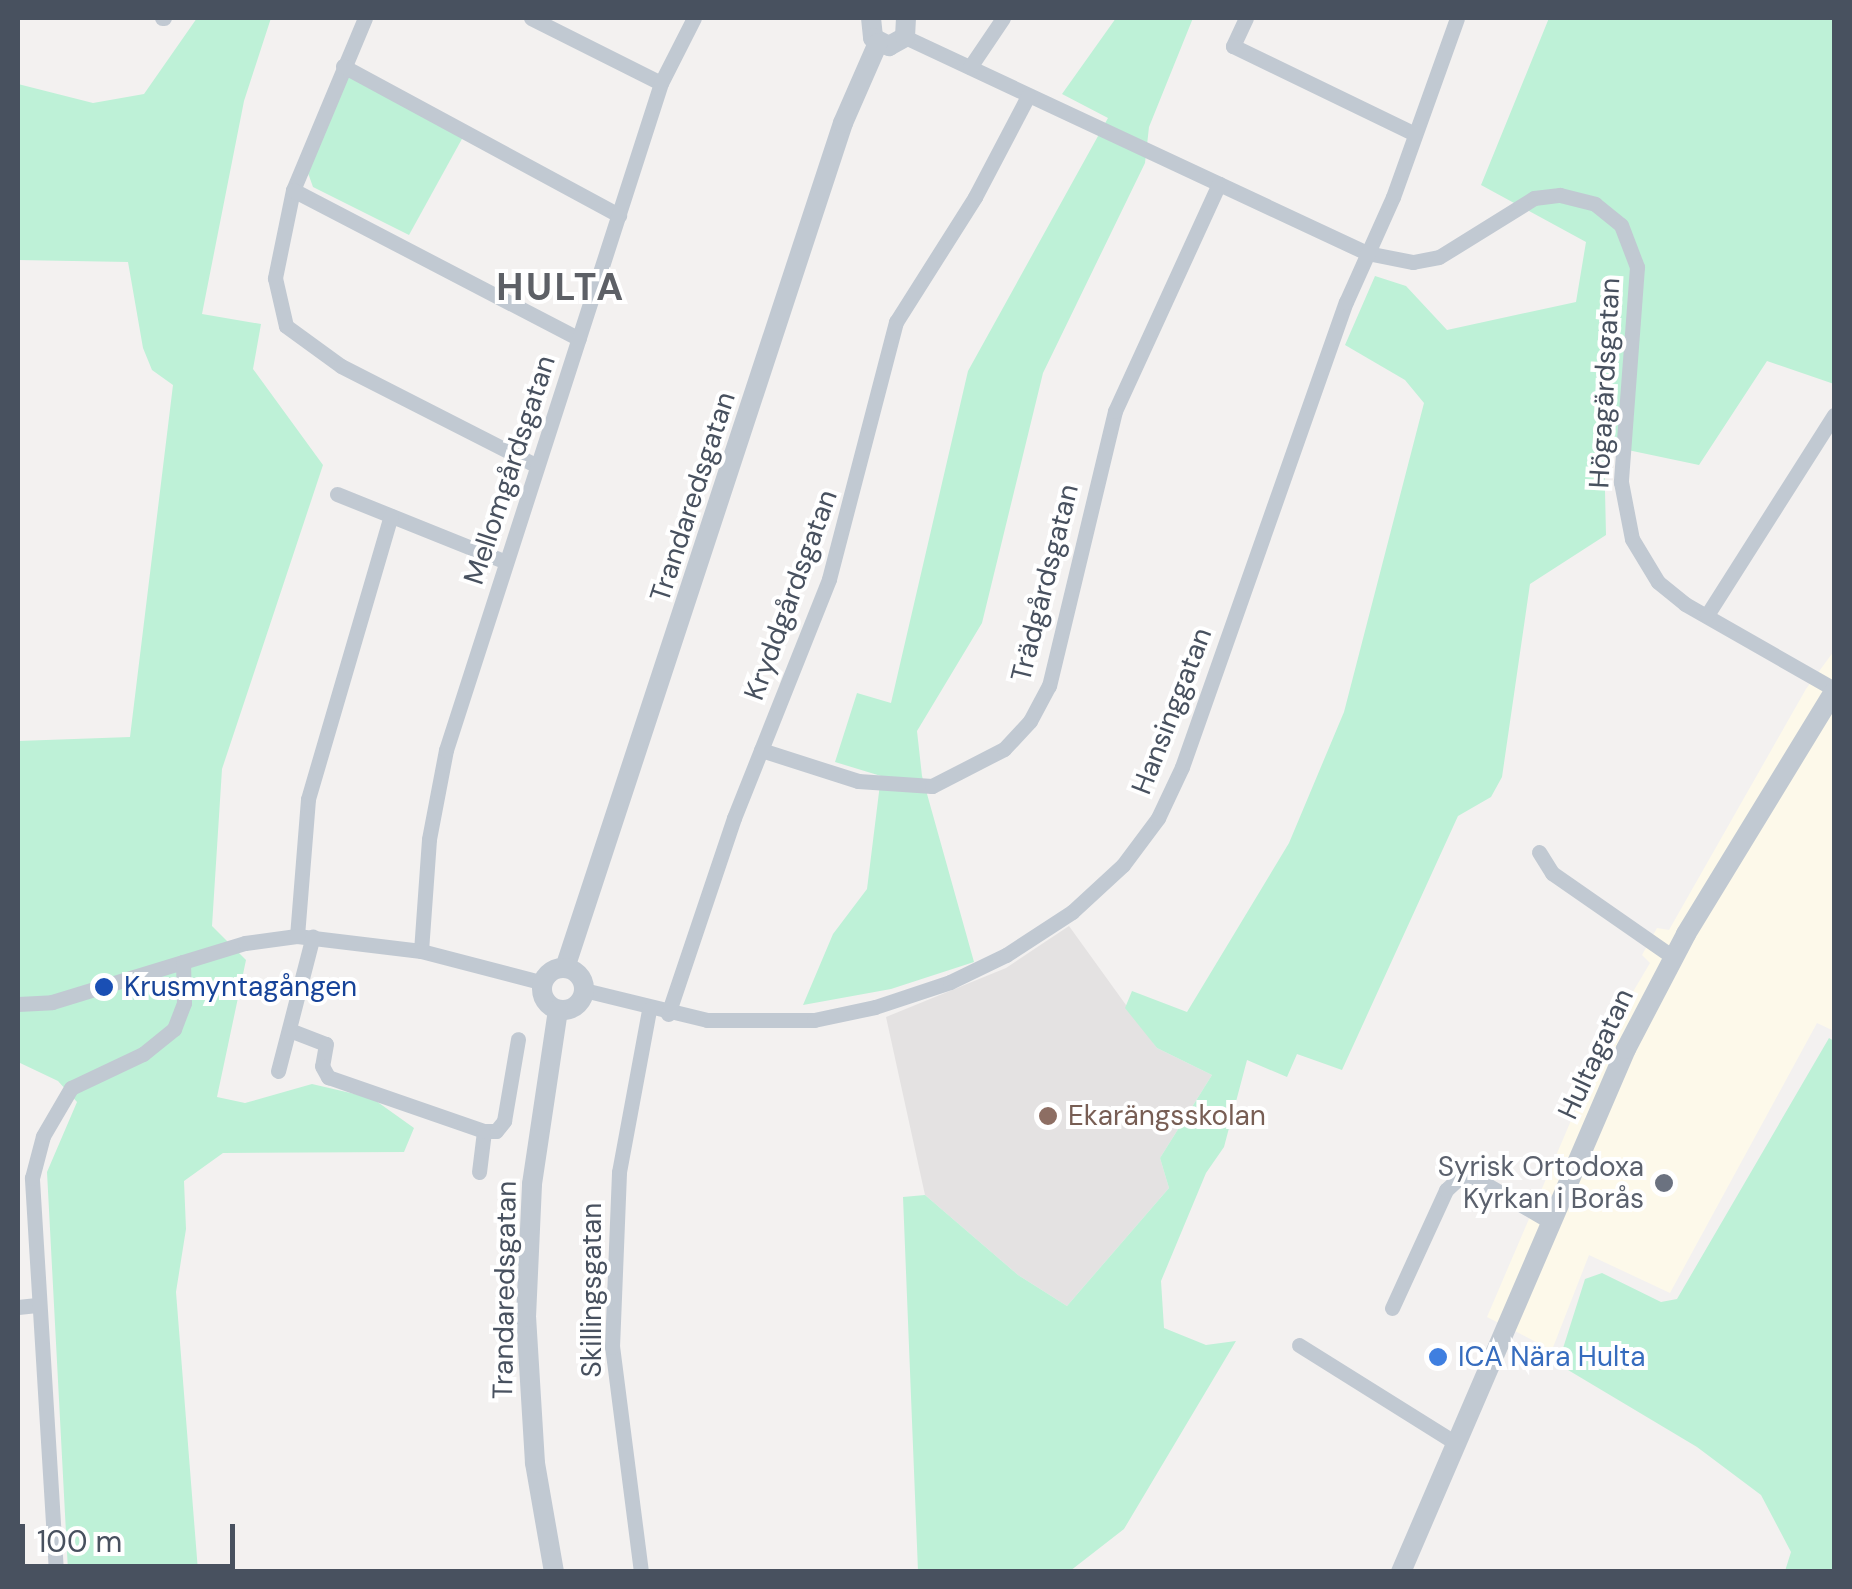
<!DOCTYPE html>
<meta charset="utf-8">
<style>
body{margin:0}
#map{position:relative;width:1852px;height:1589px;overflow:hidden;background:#f3f1f0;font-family:"DM Sans",sans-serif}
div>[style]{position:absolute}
.commercial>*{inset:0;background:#fdf9ea}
.education>*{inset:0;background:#e4e2e2}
.green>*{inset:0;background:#bef1d7}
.minor>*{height:15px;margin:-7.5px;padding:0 7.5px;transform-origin:7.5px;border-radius:7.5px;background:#c1c9d2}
.tertiary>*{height:20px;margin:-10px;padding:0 10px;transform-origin:10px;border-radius:10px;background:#c1c9d2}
.tertiary>.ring{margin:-10px;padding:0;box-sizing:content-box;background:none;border:20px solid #c1c9d2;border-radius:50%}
.dots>*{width:28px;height:28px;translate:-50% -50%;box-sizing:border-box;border:5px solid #fff;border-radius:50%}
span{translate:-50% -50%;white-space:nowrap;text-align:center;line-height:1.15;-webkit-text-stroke:8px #fff;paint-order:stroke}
.street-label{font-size:28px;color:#48515f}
.transit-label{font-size:28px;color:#164399}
.left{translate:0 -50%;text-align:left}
.education-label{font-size:28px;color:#785e54}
.worship-label{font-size:28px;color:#5b616d}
.right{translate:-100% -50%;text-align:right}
.shop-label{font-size:28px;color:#366cbe}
.district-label{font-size:38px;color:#5d6066;font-weight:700;letter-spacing:2.5px}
.frame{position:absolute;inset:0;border:20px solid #48515f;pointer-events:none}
.scale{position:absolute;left:20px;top:1524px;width:215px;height:45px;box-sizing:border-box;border:5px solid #48515f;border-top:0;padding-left:12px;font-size:30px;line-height:35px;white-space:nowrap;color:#48515f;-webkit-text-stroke:8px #fff;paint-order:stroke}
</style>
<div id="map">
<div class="commercial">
<i style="clip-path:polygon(1834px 651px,1834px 1031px,1817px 1023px,1670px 1293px,1589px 1255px,1552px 1350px,1487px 1317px,1608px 1034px,1650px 963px,1642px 955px,1657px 928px,1669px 930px,1806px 689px)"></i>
</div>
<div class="education">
<i style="clip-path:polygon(1069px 926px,1157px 1048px,1212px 1075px,1160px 1158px,1169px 1188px,1067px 1306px,1018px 1275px,925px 1195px,886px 1017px,1006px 968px)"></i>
</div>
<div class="green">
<i style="clip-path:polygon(197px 18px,271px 18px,244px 101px,202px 314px,261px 324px,253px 369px,323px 465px,222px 769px,212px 926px,246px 960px,217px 1097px,245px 1103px,312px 1084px,372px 1098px,414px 1128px,404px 1152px,223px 1153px,184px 1181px,186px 1229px,176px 1292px,198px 1571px,68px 1571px,47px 1172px,77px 1102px,58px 1081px,18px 1062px,18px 741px,130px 737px,173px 385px,152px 370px,143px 348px,128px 262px,18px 260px,18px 84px,93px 103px,144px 94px)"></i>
<i style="clip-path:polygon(1116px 18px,1193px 18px,1149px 127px,1145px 163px,1043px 373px,982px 623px,917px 731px,922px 776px,974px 962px,891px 989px,803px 1005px,833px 934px,867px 889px,881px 776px,835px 762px,857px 693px,891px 703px,968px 371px,1108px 118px,1062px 94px)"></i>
<i style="clip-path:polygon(1549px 18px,1834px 18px,1834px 384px,1767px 361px,1699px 465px,1604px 445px,1606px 535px,1530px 584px,1502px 777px,1491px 797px,1458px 816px,1342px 1070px,1297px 1054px,1287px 1077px,1247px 1060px,1224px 1147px,1206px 1173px,1161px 1281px,1164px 1328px,1206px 1345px,1236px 1341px,1124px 1529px,1070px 1571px,918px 1571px,903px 1197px,925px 1195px,1018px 1275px,1067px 1306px,1169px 1188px,1160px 1158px,1212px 1075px,1157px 1048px,1125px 1008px,1132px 991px,1187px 1012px,1289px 843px,1344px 712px,1424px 403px,1405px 380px,1345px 345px,1375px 276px,1406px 286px,1447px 330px,1576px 302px,1586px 242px,1481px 185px)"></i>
<i style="clip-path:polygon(348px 75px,463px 137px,409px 235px,313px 187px,308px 173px)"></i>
<i style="clip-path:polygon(1829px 1038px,1834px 1041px,1834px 1571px,1785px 1571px,1791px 1552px,1761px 1495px,1697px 1447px,1558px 1364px,1585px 1279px,1602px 1273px,1661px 1302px,1677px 1299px)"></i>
</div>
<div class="minor">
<i style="left:162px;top:18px;width:2px"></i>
<i style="left:365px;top:18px;width:186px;rotate:112.7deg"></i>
<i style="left:293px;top:190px;width:90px;rotate:101.6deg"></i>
<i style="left:275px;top:278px;width:49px;rotate:77.1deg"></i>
<i style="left:286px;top:326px;width:68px;rotate:36deg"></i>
<i style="left:341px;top:366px;width:220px;rotate:27deg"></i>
<i style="left:531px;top:18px;width:145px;rotate:26.6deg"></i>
<i style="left:1246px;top:18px;width:31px;rotate:115deg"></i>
<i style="left:1233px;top:46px;width:202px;rotate:25.8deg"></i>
<i style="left:905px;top:37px;width:510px;rotate:25.06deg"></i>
<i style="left:1367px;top:253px;width:47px;rotate:11.1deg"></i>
<i style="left:1413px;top:262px;width:26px;rotate:-11deg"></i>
<i style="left:1439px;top:257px;width:112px;rotate:-31.8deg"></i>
<i style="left:1534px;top:198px;width:26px;rotate:-7deg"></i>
<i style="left:1560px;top:195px;width:36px;rotate:14deg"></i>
<i style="left:1595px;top:204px;width:33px;rotate:39deg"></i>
<i style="left:1621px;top:225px;width:45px;rotate:69.1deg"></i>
<i style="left:1637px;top:267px;width:216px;rotate:94.3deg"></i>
<i style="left:1621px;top:482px;width:58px;rotate:79.1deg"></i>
<i style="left:1632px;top:539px;width:50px;rotate:58.8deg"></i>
<i style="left:1658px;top:582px;width:35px;rotate:39deg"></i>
<i style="left:1685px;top:604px;width:172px;rotate:29.7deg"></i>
<i style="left:343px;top:66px;width:314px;rotate:28.4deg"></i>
<i style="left:970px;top:67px;width:59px;rotate:-56deg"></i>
<i style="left:293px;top:190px;width:322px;rotate:27.5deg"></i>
<i style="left:337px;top:494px;width:182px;rotate:21.9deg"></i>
<i style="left:1707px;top:615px;width:237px;rotate:-57.6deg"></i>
<i style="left:761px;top:750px;width:102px;rotate:17.7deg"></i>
<i style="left:858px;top:781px;width:74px;rotate:3.9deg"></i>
<i style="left:932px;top:786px;width:81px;rotate:-27.2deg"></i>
<i style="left:1004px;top:749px;width:38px;rotate:-47deg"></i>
<i style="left:1030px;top:721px;width:40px;rotate:-62deg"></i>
<i style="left:1049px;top:686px;width:283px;rotate:-76.5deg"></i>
<i style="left:1115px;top:411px;width:250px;rotate:-65.4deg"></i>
<i style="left:1539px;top:852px;width:25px;rotate:58deg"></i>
<i style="left:1552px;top:873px;width:147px;rotate:34.8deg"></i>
<i style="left:297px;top:936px;width:137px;rotate:-85.4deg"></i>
<i style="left:308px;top:799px;width:295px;rotate:-73.7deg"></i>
<i style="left:421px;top:951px;width:112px;rotate:-85.9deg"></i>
<i style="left:429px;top:839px;width:91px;rotate:-79.2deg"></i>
<i style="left:446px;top:750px;width:701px;rotate:-72.13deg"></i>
<i style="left:661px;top:83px;width:73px;rotate:-63.1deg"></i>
<i style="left:584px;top:990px;width:127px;rotate:13.7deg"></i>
<i style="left:707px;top:1020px;width:107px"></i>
<i style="left:814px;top:1020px;width:62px;rotate:-12deg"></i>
<i style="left:875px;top:1007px;width:79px;rotate:-18.4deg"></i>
<i style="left:950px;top:982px;width:62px;rotate:-25.7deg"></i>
<i style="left:1006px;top:955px;width:79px;rotate:-33.1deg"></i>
<i style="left:1072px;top:912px;width:69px;rotate:-42.7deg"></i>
<i style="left:1123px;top:865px;width:59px;rotate:-53.3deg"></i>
<i style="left:1158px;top:818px;width:56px;rotate:-64.8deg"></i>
<i style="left:1182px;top:767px;width:493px;rotate:-70.6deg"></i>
<i style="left:1346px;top:302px;width:115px;rotate:-65.9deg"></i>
<i style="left:1393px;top:197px;width:190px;rotate:-70.3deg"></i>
<i style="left:18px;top:1004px;width:34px;rotate:-3deg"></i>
<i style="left:52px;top:1002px;width:202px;rotate:-17deg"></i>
<i style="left:245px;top:943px;width:52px;rotate:-7.7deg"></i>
<i style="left:297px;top:936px;width:125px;rotate:6.9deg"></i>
<i style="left:421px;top:951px;width:127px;rotate:14.6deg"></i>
<i style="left:668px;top:1014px;width:207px;rotate:-71.4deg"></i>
<i style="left:734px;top:818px;width:257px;rotate:-68.3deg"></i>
<i style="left:829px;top:579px;width:266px;rotate:-75.4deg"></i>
<i style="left:896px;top:322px;width:148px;rotate:-57.7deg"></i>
<i style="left:975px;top:197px;width:114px;rotate:-62.3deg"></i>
<i style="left:292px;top:1031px;width:36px;rotate:21deg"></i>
<i style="left:326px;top:1044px;width:22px;rotate:100deg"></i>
<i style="left:322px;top:1066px;width:13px;rotate:61deg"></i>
<i style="left:328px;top:1077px;width:165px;rotate:19.1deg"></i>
<i style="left:278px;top:1071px;width:139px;rotate:-75.5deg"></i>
<i style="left:479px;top:1172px;width:41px;rotate:-83deg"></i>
<i style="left:484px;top:1131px;width:12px"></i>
<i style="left:496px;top:1131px;width:13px;rotate:-51deg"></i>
<i style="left:504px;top:1121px;width:83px;rotate:-80.3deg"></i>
<i style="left:18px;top:1307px;width:19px;rotate:-6deg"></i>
<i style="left:1392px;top:1308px;width:130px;rotate:-65.4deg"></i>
<i style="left:1446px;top:1190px;width:21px;rotate:-43deg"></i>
<i style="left:1461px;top:1176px;width:9px;rotate:-6deg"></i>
<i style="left:1470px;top:1175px;width:91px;rotate:30.2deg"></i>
<i style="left:1299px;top:1345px;width:185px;rotate:32deg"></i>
<i style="left:56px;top:1572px;width:395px;rotate:-93.5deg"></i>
<i style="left:32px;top:1178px;width:43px;rotate:-75.3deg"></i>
<i style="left:43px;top:1136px;width:56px;rotate:-59.7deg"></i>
<i style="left:71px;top:1088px;width:80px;rotate:-25.3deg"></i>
<i style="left:143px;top:1054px;width:40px;rotate:-39deg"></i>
<i style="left:174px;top:1029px;width:28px;rotate:-69deg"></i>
<i style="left:184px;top:1003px;width:41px;rotate:-91.4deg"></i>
<i style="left:641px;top:1572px;width:227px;rotate:-97.3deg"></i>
<i style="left:612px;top:1347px;width:175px;rotate:-87.7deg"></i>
<i style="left:619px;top:1172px;width:165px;rotate:-79.5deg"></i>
</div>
<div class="tertiary">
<i style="left:871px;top:18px;width:20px;rotate:84deg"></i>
<i style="left:873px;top:38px;width:18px;rotate:27deg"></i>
<i style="left:889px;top:46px;width:18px;rotate:-29deg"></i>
<i style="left:905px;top:37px;width:19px;rotate:-87deg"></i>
<i style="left:565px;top:968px;width:890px;rotate:-71.79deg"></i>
<i style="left:843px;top:123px;width:87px;rotate:-66.4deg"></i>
<i class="ring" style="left:542px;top:968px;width:22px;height:22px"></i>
<i style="left:554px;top:1572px;width:111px;rotate:-99.9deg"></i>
<i style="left:535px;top:1463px;width:146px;rotate:-93.5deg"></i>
<i style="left:526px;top:1317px;width:133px;rotate:-87.4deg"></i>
<i style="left:532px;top:1184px;width:176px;rotate:-81.5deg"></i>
<i style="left:1401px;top:1572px;width:569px;rotate:-66.72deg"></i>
<i style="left:1626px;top:1049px;width:130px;rotate:-62.4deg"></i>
<i style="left:1686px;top:934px;width:284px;rotate:-58.6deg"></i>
</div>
<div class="dots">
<i style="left:104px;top:987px;background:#1a4fb4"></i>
<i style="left:1048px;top:1116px;background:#8d6e63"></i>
<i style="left:1664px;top:1183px;background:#6b7280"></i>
<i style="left:1438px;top:1357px;background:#3f7fe0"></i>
</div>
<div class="street-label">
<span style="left:1605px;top:383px;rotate:-87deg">Högagärdsgatan</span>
<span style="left:510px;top:470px;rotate:-72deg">Mellomgårdsgatan</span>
<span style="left:693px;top:497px;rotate:-72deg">Trandaredsgatan</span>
<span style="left:1045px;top:583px;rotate:-76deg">Trädgårdsgatan</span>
<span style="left:791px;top:595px;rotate:-70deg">Kryddgårdsgatan</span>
<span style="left:1172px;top:711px;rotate:-69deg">Hansinggatan</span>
<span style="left:1596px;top:1054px;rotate:-65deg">Hultagatan</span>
<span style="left:505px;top:1290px;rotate:-89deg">Trandaredsgatan</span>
<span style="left:592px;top:1290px;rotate:-90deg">Skillingsgatan</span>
</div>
<div class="transit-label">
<span class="left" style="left:124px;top:987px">Krusmyntagången</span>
</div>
<div class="education-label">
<span class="left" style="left:1068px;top:1116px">Ekarängsskolan</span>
</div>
<div class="worship-label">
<span class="right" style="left:1644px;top:1183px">Syrisk Ortodoxa<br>Kyrkan i Borås</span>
</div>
<div class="shop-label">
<span class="left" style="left:1458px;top:1357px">ICA Nära Hulta</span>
</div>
<div class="district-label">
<span style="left:561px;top:288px">HULTA</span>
</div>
<div class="frame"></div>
<div class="scale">100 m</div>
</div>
